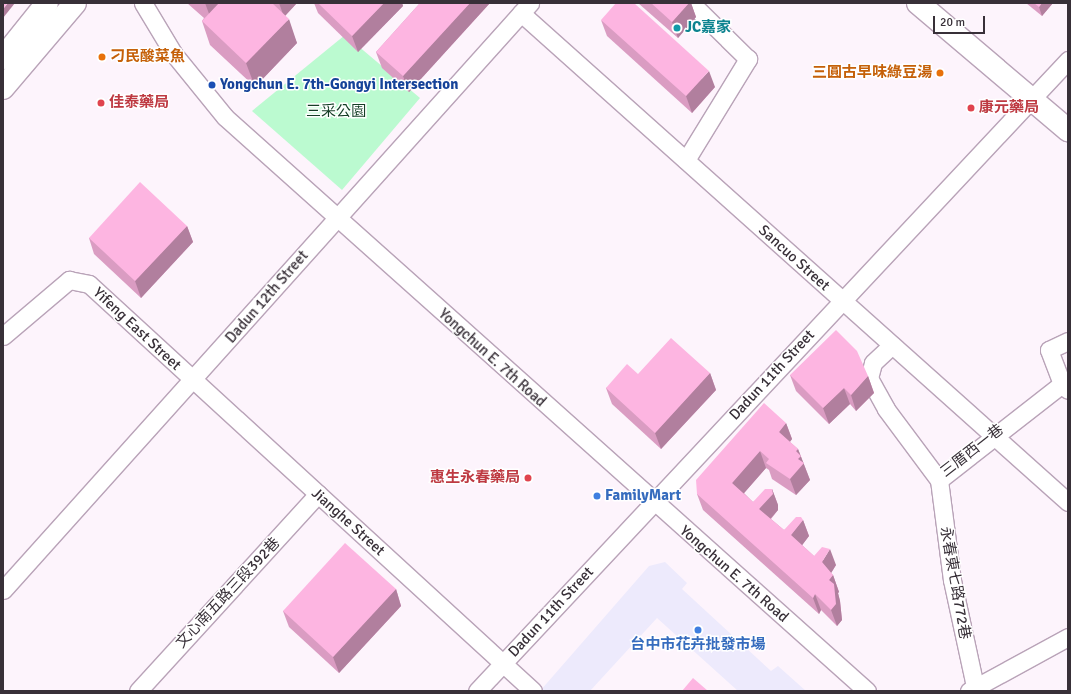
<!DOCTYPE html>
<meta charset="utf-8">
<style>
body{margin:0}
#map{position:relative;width:1071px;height:694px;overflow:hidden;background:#fdf4fc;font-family:Signika,"Noto Sans TC",sans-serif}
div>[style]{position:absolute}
.commercial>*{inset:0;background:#edeafc}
.green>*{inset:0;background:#bbfad0}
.roads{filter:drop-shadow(1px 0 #b9a3b8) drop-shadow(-1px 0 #b9a3b8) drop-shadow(0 1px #b9a3b8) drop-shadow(0 -1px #b9a3b8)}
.minor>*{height:17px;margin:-8.5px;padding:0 8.5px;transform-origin:8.5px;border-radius:8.5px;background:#fff}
.major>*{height:22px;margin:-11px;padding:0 11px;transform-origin:11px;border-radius:11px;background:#fff}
.wall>*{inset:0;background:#da9cc2}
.shaded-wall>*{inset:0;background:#b17f9e}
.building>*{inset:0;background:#fdb5e1}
.dots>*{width:11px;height:11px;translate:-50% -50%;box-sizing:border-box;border:2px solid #fff;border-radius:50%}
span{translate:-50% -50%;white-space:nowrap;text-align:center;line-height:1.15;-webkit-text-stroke:3px #fff;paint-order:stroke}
.culture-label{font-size:15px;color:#0d838f;font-weight:700}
.left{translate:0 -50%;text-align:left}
.food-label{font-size:15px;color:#c56008;font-weight:700}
.right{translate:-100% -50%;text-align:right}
.transit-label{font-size:15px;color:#164399;font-weight:700}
.health-label{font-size:15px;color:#be3a42;font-weight:700}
.park-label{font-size:15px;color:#153e26}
.street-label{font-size:15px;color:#383038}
.shop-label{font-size:15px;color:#366cbe;font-weight:700}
.frame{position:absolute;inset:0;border:4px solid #383038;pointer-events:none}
.scale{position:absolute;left:933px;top:16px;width:52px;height:18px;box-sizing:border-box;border:2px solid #383038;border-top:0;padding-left:5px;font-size:12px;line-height:14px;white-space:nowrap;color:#383038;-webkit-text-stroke:3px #fff;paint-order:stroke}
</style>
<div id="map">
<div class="commercial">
<i style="clip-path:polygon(665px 562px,687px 583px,682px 589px,771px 671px,778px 666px,806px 691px,738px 691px,657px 618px,590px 691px,540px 691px,649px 566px)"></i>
</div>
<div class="green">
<i style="clip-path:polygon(345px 35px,420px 98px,342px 190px,252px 111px)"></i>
</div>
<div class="roads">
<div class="minor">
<i style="left:143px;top:3px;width:58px;rotate:59deg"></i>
<i style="left:173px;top:53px;width:82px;rotate:50.9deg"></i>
<i style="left:225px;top:117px;width:861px;rotate:41.8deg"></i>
<i style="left:521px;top:13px;width:734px;rotate:41.8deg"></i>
<i style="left:686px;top:160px;width:119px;rotate:-58.5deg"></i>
<i style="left:748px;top:59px;width:80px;rotate:-135.5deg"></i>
<i style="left:3px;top:336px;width:87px;rotate:-40.3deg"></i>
<i style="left:69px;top:280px;width:20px;rotate:11deg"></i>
<i style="left:89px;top:284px;width:602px;rotate:42.51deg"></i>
<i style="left:1068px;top:341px;width:21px;rotate:155deg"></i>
<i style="left:1049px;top:350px;width:36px;rotate:69deg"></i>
<i style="left:1062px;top:384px;width:8px;rotate:45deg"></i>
<i style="left:892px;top:345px;width:26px;rotate:137deg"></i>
<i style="left:873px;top:363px;width:16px;rotate:105deg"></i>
<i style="left:869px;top:378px;width:35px;rotate:61deg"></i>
<i style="left:886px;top:409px;width:89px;rotate:53.3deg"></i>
<i style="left:939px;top:480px;width:156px;rotate:-38deg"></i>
<i style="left:939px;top:480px;width:101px;rotate:82.6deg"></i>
<i style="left:952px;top:580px;width:108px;rotate:77.8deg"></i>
<i style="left:3px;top:590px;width:789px;rotate:-48.08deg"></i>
<i style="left:138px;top:691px;width:267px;rotate:-47.6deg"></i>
<i style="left:477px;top:691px;width:865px;rotate:-46.87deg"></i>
<i style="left:969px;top:691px;width:113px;rotate:-28.6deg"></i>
</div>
<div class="major">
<i style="left:918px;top:3px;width:197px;rotate:40.3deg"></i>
<i style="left:3px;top:58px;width:70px;rotate:-51.3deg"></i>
<i style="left:3px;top:88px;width:111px;rotate:-49.7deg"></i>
</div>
</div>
<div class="wall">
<i style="clip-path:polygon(187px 3px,297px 3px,285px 16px,297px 43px,255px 87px,210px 45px,202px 21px,204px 18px)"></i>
<i style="clip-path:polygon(314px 3px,402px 3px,403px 6px,358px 52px,318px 13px)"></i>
<i style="clip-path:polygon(420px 3px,490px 3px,409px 92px,382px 68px,376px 52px)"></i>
<i style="clip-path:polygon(638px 3px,691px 3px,696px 17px,678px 38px)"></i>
<i style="clip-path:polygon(1026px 3px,1053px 3px,1042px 16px)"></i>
<i style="clip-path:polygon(601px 20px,715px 87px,692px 113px,607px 36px)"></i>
<i style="clip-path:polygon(187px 226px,193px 242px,141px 298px,94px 254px,89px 238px)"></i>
<i style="clip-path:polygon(710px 373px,716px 390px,661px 449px,612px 404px,606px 388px,638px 374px)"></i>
<i style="clip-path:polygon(790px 375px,868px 376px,874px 393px,856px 411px,850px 404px,829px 424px,796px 391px)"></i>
<i style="clip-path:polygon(786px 423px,792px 439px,790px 442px,798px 449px,810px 480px,796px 495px,772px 479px,769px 470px,766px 468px,744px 493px,753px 502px,772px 489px,778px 505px,778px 510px,771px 519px,784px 530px,803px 520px,809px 536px,802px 545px,814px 556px,836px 565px,831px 573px,833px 575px,839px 592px,838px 593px,840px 601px,842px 620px,837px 626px,821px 610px,819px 614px,703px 510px,697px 494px)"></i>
<i style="clip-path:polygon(396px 589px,401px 606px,339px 673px,289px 627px,283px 611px)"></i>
</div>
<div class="shaded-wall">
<i style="clip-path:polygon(8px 3px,15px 3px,3px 18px,3px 9px)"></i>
<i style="clip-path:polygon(205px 3px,235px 3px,214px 27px)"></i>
<i style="clip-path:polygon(279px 3px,297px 3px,284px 17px)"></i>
<i style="clip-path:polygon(384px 3px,402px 3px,403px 6px,358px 52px,352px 36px)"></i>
<i style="clip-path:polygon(470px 3px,490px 3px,409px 92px,403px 76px)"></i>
<i style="clip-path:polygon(689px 3px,691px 3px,696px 17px,678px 38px,672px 22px)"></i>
<i style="clip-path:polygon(1042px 3px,1053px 3px,1042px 16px,1039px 7px)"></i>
<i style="clip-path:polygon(289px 19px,297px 43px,255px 87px,246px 63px)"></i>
<i style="clip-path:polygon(709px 71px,715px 87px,692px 113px,686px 96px)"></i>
<i style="clip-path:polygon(187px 226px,193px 242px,141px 298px,135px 281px)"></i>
<i style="clip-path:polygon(710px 373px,716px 390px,661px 449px,655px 433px)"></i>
<i style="clip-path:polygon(868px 376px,874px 393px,856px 411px,851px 395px)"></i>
<i style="clip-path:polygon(844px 388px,850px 404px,829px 424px,823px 408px)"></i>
<i style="clip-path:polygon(786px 423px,792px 439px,785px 448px,779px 432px)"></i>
<i style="clip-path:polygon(798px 449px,810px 480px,796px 495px,790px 479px,796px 451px)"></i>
<i style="clip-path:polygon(760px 451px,766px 468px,738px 500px,732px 483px)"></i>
<i style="clip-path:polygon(772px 489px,778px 505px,778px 510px,765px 525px,759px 509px)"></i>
<i style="clip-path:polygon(803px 520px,809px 536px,797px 552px,791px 535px)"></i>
<i style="clip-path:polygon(830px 549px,836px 565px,828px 578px,822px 562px)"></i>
<i style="clip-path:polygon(833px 575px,839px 592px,838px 593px,840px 601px,842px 620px,837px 626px,831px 610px,829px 580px)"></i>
<i style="clip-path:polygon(396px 589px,401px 606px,339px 673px,333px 657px)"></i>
<i style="clip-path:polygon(815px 594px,821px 610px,819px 614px,813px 598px)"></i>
</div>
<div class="building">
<i style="clip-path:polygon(3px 3px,8px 3px,3px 9px)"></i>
<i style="clip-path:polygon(219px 3px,272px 3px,289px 19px,246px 63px,202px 21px)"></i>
<i style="clip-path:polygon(318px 3px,384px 3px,352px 36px)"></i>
<i style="clip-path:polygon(420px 3px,470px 3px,403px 76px,376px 52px)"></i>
<i style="clip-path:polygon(616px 3px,634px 3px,709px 71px,686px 96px,601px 20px)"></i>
<i style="clip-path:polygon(651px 3px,689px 3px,672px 22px)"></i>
<i style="clip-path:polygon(1034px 3px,1042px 3px,1039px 7px)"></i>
<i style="clip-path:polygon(140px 182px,187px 226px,135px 281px,89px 238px)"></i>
<i style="clip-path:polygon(836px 330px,857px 351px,868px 376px,851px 395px,844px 388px,823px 408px,790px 375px)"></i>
<i style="clip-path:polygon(671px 338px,710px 373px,655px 433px,606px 388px,627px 364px,638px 374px)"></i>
<i style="clip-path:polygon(764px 403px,786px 423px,779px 432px,798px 449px,796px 451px,801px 456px,798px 459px,804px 463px,790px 479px,766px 463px,769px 459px,760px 451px,732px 483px,753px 502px,765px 489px,772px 489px,773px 494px,759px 509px,784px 530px,796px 517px,801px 517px,803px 520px,791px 535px,814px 556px,822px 547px,830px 549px,822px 562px,833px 575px,829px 580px,834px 584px,836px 604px,831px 610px,815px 594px,813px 598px,697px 494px,696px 480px)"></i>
<i style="clip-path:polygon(345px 543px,396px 589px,333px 657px,283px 611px)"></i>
<i style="clip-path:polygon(693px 678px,708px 691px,682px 691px)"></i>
</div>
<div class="dots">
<i style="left:677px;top:28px;background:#0f9aa8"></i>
<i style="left:102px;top:57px;background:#e8710a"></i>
<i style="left:940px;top:73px;background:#e8710a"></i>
<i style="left:212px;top:85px;background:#1a4fb4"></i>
<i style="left:101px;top:103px;background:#e0444e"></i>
<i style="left:971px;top:108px;background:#e0444e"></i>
<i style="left:528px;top:478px;background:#e0444e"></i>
<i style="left:597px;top:496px;background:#3f7fe0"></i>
<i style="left:698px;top:630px;background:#3f7fe0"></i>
</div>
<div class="culture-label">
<span class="left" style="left:685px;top:28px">JC嘉家</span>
</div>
<div class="food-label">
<span class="left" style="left:110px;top:57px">刁民酸菜魚</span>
<span class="right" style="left:932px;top:73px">三圓古早味綠豆湯</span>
</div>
<div class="transit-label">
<span class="left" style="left:220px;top:85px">Yongchun E. 7th-Gongyi Intersection</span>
</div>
<div class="health-label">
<span class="left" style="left:109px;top:103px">佳泰藥局</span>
<span class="left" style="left:979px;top:108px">康元藥局</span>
<span class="right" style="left:520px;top:478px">惠生永春藥局</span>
</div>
<div class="park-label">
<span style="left:336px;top:112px">三采公園</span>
</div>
<div class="street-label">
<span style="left:794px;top:258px;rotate:42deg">Sancuo Street</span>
<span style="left:267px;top:297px;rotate:-49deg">Dadun 12th Street</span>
<span style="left:137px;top:329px;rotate:43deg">Yifeng East Street</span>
<span style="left:492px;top:358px;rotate:42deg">Yongchun E. 7th Road</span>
<span style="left:772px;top:375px;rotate:-47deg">Dadun 11th Street</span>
<span style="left:972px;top:451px;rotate:-38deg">三厝西一巷</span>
<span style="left:348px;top:522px;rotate:42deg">Jianghe Street</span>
<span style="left:734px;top:574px;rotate:41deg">Yongchun E. 7th Road</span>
<span style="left:955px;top:583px;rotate:80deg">永春東七路772巷</span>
<span style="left:228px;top:593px;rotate:-47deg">文心南五路三段392巷</span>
<span style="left:551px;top:612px;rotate:-47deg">Dadun 11th Street</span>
</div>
<div class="shop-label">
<span class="left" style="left:605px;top:496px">FamilyMart</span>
<span style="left:698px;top:645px">台中市花卉批發市場</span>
</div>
<div class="frame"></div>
<div class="scale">20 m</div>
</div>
